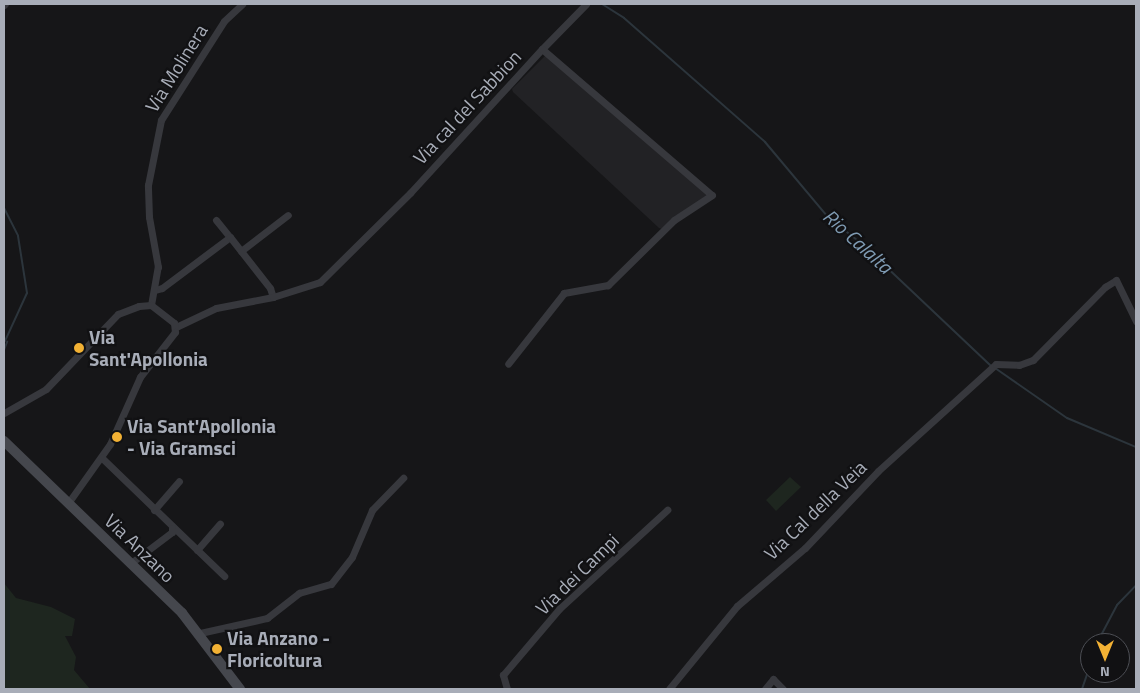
<!DOCTYPE html>
<style>
body{margin:0}
#map{position:relative;width:1140px;height:693px;overflow:hidden;background:#161618;font-family:"Titillium Web",sans-serif}
div>[style]{position:absolute}
.built>*{inset:0;background:#222225}
.green>*{inset:0;background:#1e261f}
.stream>*{height:2px;margin:-1px;padding:0 1px;transform-origin:1px;border-radius:1px;background:#2c353c}
.minor>*{height:7px;margin:-3.5px;padding:0 3.5px;transform-origin:3.5px;border-radius:3.5px;background:#37383d}
.secondary>*{height:10px;margin:-5px;padding:0 5px;transform-origin:5px;border-radius:5px;background:#45474d}
.dots>*{width:14px;height:14px;translate:-50% -50%;box-sizing:border-box;border:2px solid #111113;border-radius:50%}
span{translate:-50% -50%;white-space:nowrap;text-align:center;line-height:1.15;-webkit-text-stroke:4.5px #111113;paint-order:stroke}
.street-label{font-size:19px;color:#a8adb8}
.poi-label{font-size:19px;color:#a8adb8;font-weight:700}
.left{translate:0 -50%;text-align:left}
.water-label{font-size:20px;color:#7f9bb3;font-style:italic}
.frame{position:absolute;inset:0;border:5px solid #a8adb8;pointer-events:none}
.north{position:absolute;left:1080px;top:633px;width:50px;height:50px;box-sizing:border-box;background:#111113;border:1px solid #4d4f55;border-radius:50%;rotate:180deg;font-size:14px;font-weight:700;line-height:20px;text-align:center;color:#a8adb8}
.north::after{content:'';display:block;margin:auto;width:18px;height:22px;background:#f2b134;clip-path:polygon(50% 0,100% 100%,50% 72%,0 100%)}
</style>
<div id="map">
<div class="built">
<i style="clip-path:polygon(546px 55px,708px 195px,662px 229px,659px 228px,513px 92px,512px 89px)"></i>
</div>
<div class="green">
<i style="clip-path:polygon(790px 477px,801px 487px,776px 511px,766px 500px)"></i>
<i style="clip-path:polygon(4px 583px,16px 598px,51px 607px,75px 619px,72px 636px,65px 636px,76px 657px,74px 670px,90px 689px,4px 689px)"></i>
</div>
<div class="stream">
<i style="left:602px;top:4px;width:26px;rotate:32deg"></i>
<i style="left:624px;top:18px;width:188px;rotate:41.3deg"></i>
<i style="left:765px;top:142px;width:98px;rotate:50deg"></i>
<i style="left:828px;top:217px;width:43px;rotate:38.5deg"></i>
<i style="left:862px;top:244px;width:178px;rotate:43.4deg"></i>
<i style="left:4px;top:208px;width:31px;rotate:63deg"></i>
<i style="left:18px;top:236px;width:58px;rotate:81deg"></i>
<i style="left:27px;top:293px;width:53px;rotate:114.6deg"></i>
<i style="left:4px;top:350px;width:9px;rotate:-69deg"></i>
<i style="left:995px;top:368px;width:88px;rotate:34.8deg"></i>
<i style="left:1067px;top:418px;width:75px;rotate:22.8deg"></i>
<i style="left:1097px;top:643px;width:43px;rotate:-62.2deg"></i>
<i style="left:1117px;top:605px;width:28px;rotate:-46deg"></i>
<i style="left:1082px;top:689px;width:24px;rotate:-71deg"></i>
</div>
<div class="minor">
<i style="left:4px;top:5px;width:1px;rotate:-45deg"></i>
<i style="left:542px;top:49px;width:63px;rotate:-45.6deg"></i>
<i style="left:216px;top:220px;width:22px;rotate:51deg"></i>
<i style="left:241px;top:251px;width:59px;rotate:-37.5deg"></i>
<i style="left:155px;top:290px;width:7px;rotate:-16deg"></i>
<i style="left:162px;top:288px;width:85px;rotate:-36.9deg"></i>
<i style="left:230px;top:237px;width:65px;rotate:51.9deg"></i>
<i style="left:270px;top:288px;width:9px;rotate:72deg"></i>
<i style="left:151px;top:305px;width:39px;rotate:-80deg"></i>
<i style="left:158px;top:267px;width:51px;rotate:-100.2deg"></i>
<i style="left:149px;top:217px;width:32px;rotate:-92deg"></i>
<i style="left:148px;top:185px;width:66px;rotate:-78.7deg"></i>
<i style="left:161px;top:120px;width:117px;rotate:-57.5deg"></i>
<i style="left:224px;top:21px;width:25px;rotate:-43deg"></i>
<i style="left:176px;top:327px;width:44px;rotate:-25.4deg"></i>
<i style="left:216px;top:308px;width:58px;rotate:-10.9deg"></i>
<i style="left:273px;top:297px;width:49px;rotate:-17.7deg"></i>
<i style="left:320px;top:282px;width:127px;rotate:-44.7deg"></i>
<i style="left:410px;top:193px;width:195px;rotate:-47.5deg"></i>
<i style="left:542px;top:49px;width:224px;rotate:40.7deg"></i>
<i style="left:712px;top:195px;width:45px;rotate:146.7deg"></i>
<i style="left:674px;top:220px;width:93px;rotate:135.4deg"></i>
<i style="left:608px;top:285px;width:45px;rotate:169.7deg"></i>
<i style="left:564px;top:293px;width:90px;rotate:128.3deg"></i>
<i style="left:4px;top:413px;width:48px;rotate:-29.7deg"></i>
<i style="left:46px;top:389px;width:104px;rotate:-46.2deg"></i>
<i style="left:118px;top:314px;width:22px;rotate:-21deg"></i>
<i style="left:139px;top:306px;width:12px;rotate:-5deg"></i>
<i style="left:151px;top:305px;width:29px;rotate:38deg"></i>
<i style="left:174px;top:323px;width:9px;rotate:84deg"></i>
<i style="left:175px;top:332px;width:57px;rotate:127.9deg"></i>
<i style="left:140px;top:377px;width:73px;rotate:114.1deg"></i>
<i style="left:110px;top:444px;width:72px;rotate:125.4deg"></i>
<i style="left:102px;top:458px;width:170px;rotate:44deg"></i>
<i style="left:154px;top:510px;width:38px;rotate:-49deg"></i>
<i style="left:197px;top:550px;width:35px;rotate:-49deg"></i>
<i style="left:131px;top:563px;width:51px;rotate:-37.1deg"></i>
<i style="left:172px;top:532px;width:4px;rotate:-90deg"></i>
<i style="left:200px;top:633px;width:69px;rotate:-12.6deg"></i>
<i style="left:267px;top:618px;width:41px;rotate:-38deg"></i>
<i style="left:299px;top:593px;width:33px;rotate:-16deg"></i>
<i style="left:331px;top:584px;width:34px;rotate:-52deg"></i>
<i style="left:352px;top:557px;width:51px;rotate:-66.9deg"></i>
<i style="left:372px;top:510px;width:45px;rotate:-45.9deg"></i>
<i style="left:507px;top:689px;width:15px;rotate:-106deg"></i>
<i style="left:503px;top:675px;width:87px;rotate:-49.7deg"></i>
<i style="left:559px;top:609px;width:147px;rotate:-42.5deg"></i>
<i style="left:669px;top:689px;width:107px;rotate:-50.7deg"></i>
<i style="left:737px;top:606px;width:89px;rotate:-40.5deg"></i>
<i style="left:805px;top:548px;width:106px;rotate:-46.5deg"></i>
<i style="left:878px;top:471px;width:159px;rotate:-42.2deg"></i>
<i style="left:996px;top:364px;width:23px;rotate:2deg"></i>
<i style="left:1019px;top:365px;width:15px;rotate:-20deg"></i>
<i style="left:1033px;top:360px;width:103px;rotate:-45.4deg"></i>
<i style="left:1105px;top:287px;width:13px;rotate:-32deg"></i>
<i style="left:1116px;top:280px;width:46px;rotate:64deg"></i>
<i style="left:765px;top:689px;width:13px;rotate:-51deg"></i>
<i style="left:773px;top:679px;width:14px;rotate:45deg"></i>
</div>
<div class="secondary">
<i style="left:4px;top:441px;width:248px;rotate:44deg"></i>
<i style="left:182px;top:613px;width:96px;rotate:52.7deg"></i>
</div>
<div class="dots">
<i style="left:79px;top:348px;background:#f2b134"></i>
<i style="left:117px;top:437px;background:#f2b134"></i>
<i style="left:217px;top:649px;background:#f2b134"></i>
</div>
<div class="street-label">
<span style="left:176px;top:68px;rotate:-58deg">Via Molinera</span>
<span style="left:467px;top:107px;rotate:-47deg">Via cal del Sabbion</span>
<span style="left:815px;top:510px;rotate:-44deg">Via Cal della Veia</span>
<span style="left:140px;top:548px;rotate:44deg">Via Anzano</span>
<span style="left:577px;top:574px;rotate:-44deg">Via dei Campi</span>
</div>
<div class="poi-label">
<span class="left" style="left:89px;top:348px">Via<br>Sant'Apollonia</span>
<span class="left" style="left:127px;top:437px">Via Sant'Apollonia<br>- Via Gramsci</span>
<span class="left" style="left:227px;top:649px">Via Anzano -<br>Floricoltura</span>
</div>
<div class="water-label">
<span style="left:858px;top:241px;rotate:42deg">Rio Calalta</span>
</div>
<div class="frame"></div>
<div class="north">N</div>
</div>
